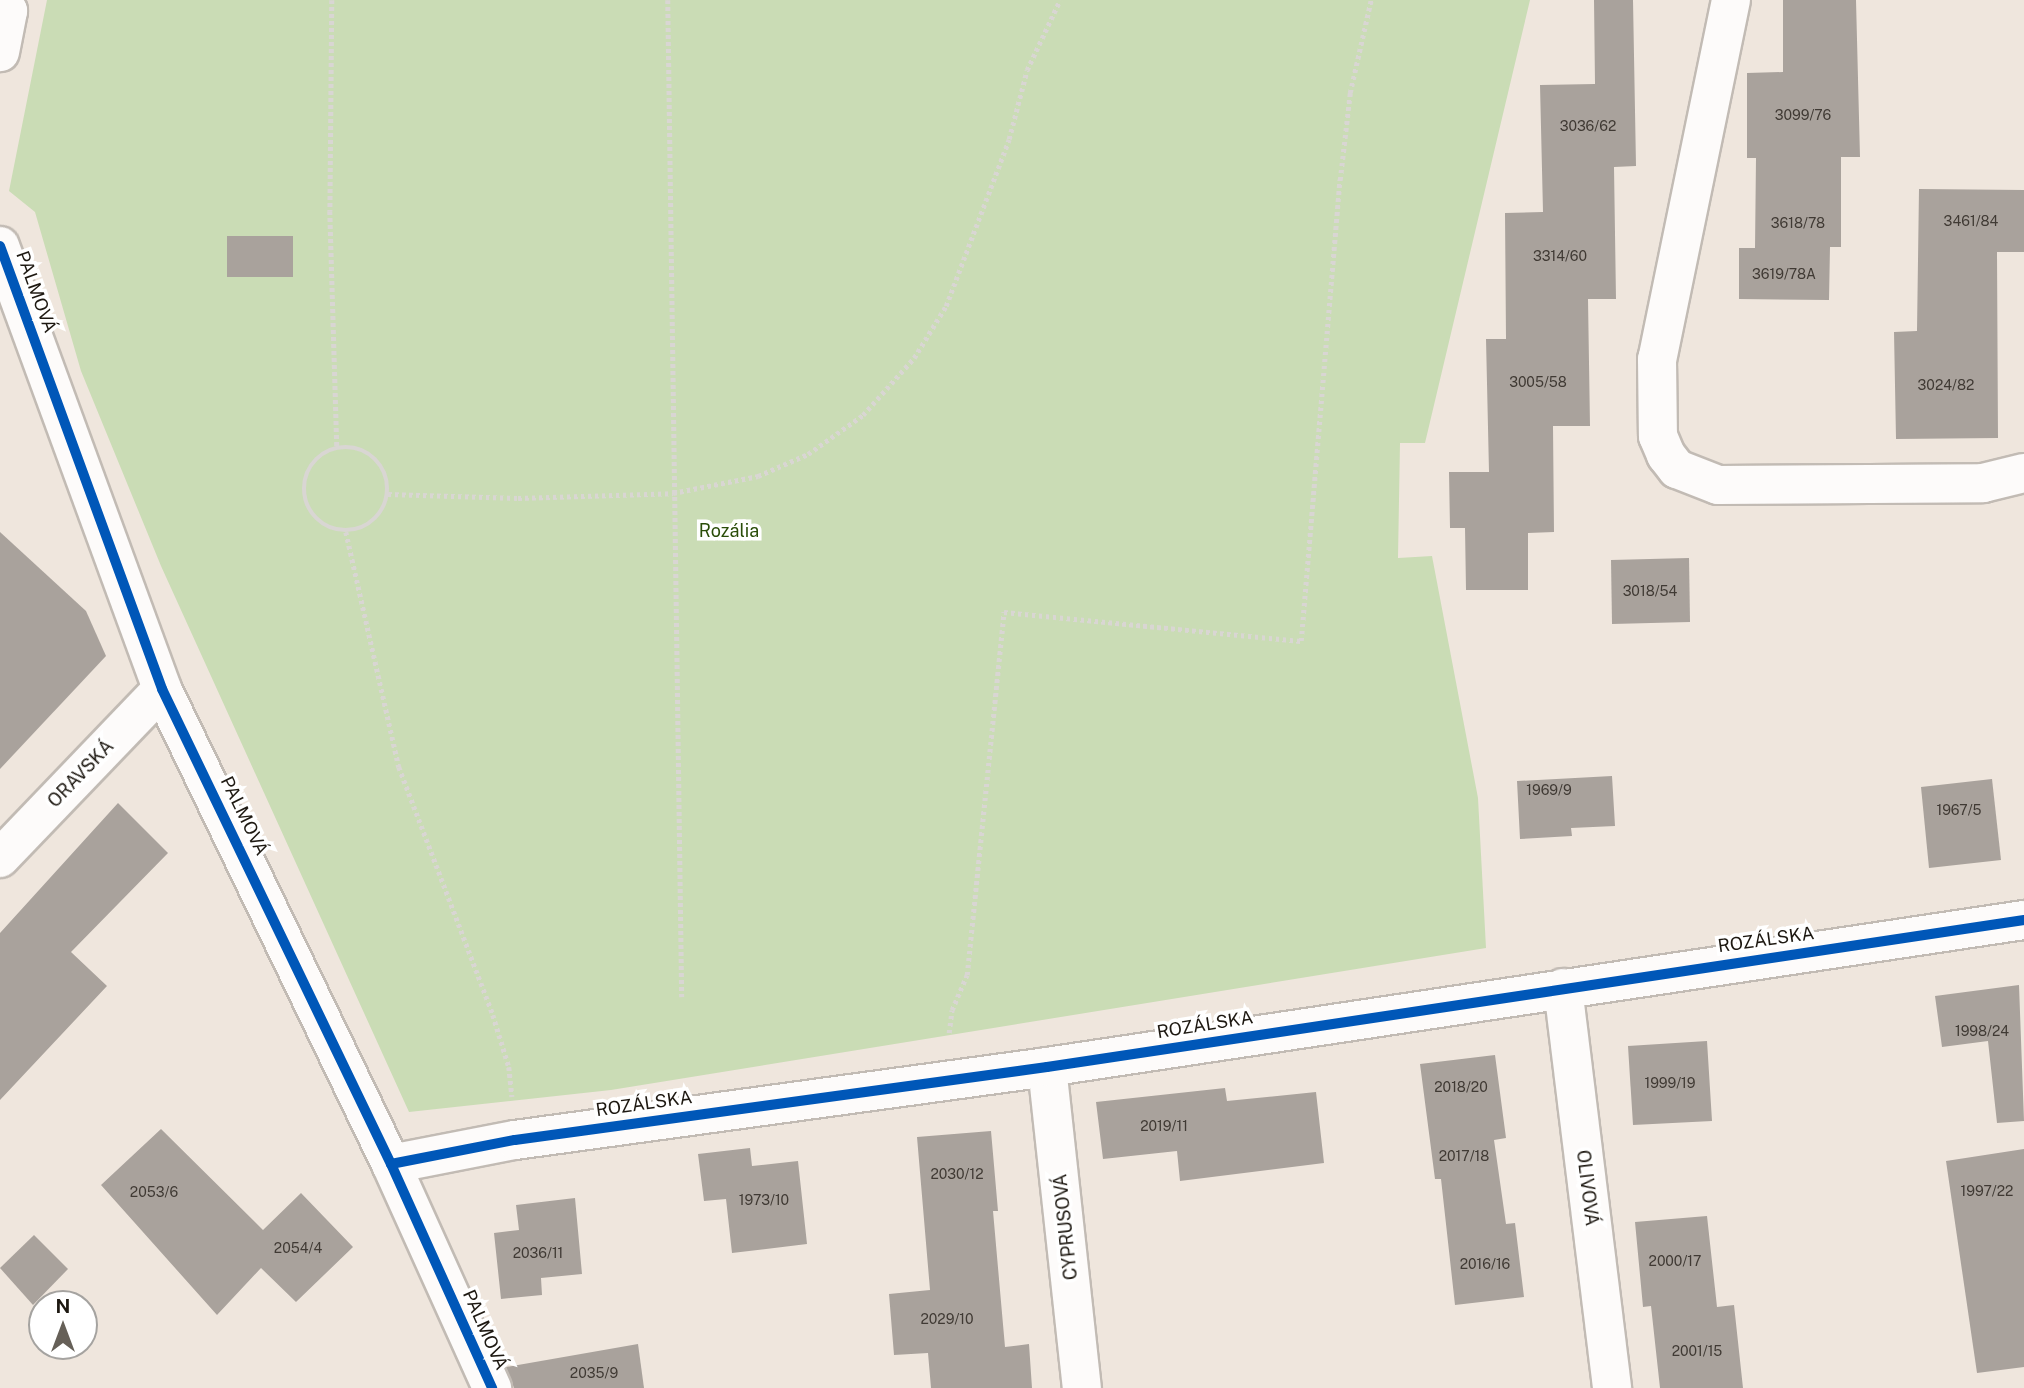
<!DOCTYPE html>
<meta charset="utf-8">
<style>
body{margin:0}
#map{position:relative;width:2024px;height:1388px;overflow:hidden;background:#efe6dd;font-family:"Public Sans",sans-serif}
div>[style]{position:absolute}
.green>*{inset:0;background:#cadcb5}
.building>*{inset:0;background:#a9a29c}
.path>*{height:4.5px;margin-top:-2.25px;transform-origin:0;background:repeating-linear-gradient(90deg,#d9d6d3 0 3.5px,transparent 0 7px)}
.path>.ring{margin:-2.25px;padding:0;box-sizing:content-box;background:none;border:4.5px solid #d9d6d3;border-radius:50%}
.roads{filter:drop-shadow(2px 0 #c2bbb4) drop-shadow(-2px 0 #c2bbb4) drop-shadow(0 2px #c2bbb4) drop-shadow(0 -2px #c2bbb4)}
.street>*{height:38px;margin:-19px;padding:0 19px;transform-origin:19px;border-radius:19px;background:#fdfbfa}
.cycleway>*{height:10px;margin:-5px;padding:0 5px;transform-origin:5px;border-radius:5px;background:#0057b8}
span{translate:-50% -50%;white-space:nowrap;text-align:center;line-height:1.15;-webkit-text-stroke:7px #fff;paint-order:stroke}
.number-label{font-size:14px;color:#403a34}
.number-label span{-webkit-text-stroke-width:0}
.street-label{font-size:18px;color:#1d1811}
.park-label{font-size:18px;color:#2a4d09}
.north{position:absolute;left:28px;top:1290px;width:70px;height:70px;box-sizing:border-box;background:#fff;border:2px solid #a5a3a0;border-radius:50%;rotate:0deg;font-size:19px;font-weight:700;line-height:28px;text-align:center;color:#1d1811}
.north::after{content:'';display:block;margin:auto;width:24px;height:32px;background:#666058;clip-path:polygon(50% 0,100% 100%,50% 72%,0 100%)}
</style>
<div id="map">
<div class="green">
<i style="clip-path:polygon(47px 0,1530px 0,1425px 443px,1400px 443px,1398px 558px,1432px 556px,1478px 798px,1486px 948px,611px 1090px,409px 1112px,161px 566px,81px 371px,35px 212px,9px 191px)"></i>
</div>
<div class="building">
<i style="clip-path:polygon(1594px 0,1633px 0,1636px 166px,1614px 167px,1616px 299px,1588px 299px,1590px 426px,1553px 426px,1554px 532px,1528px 533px,1528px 590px,1466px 590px,1465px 528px,1450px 528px,1449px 472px,1489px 472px,1486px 339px,1506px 339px,1505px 213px,1543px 212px,1540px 85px,1595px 84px)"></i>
<i style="clip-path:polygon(1783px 0,1856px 0,1860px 157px,1841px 157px,1841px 247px,1830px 247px,1829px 300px,1739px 299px,1739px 248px,1755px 248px,1756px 158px,1747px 158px,1747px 73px,1783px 72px)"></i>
<i style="clip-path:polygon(1919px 189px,2024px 190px,2024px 252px,1997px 252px,1998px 438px,1896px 439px,1894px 332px,1917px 331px)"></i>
<i style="clip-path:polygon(227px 236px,293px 236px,293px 277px,227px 277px)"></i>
<i style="clip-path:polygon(0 532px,86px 611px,106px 656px,0 769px)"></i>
<i style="clip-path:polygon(1689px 558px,1690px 622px,1612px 624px,1611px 560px)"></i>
<i style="clip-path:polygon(1612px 776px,1615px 826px,1571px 828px,1572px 836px,1520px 839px,1517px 781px)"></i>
<i style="clip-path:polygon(1992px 779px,2001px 860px,1929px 868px,1921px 787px)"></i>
<i style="clip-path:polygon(118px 803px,168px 853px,71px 952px,107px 986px,0 1100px,0 933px)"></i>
<i style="clip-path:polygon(2019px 985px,2024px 1121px,1997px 1123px,1988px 1041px,1942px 1047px,1935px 996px)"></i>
<i style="clip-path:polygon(1707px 1041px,1712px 1121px,1633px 1125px,1628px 1046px)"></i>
<i style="clip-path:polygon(1495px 1055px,1506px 1138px,1494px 1140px,1506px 1224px,1515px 1223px,1524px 1297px,1455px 1305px,1441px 1179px,1435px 1179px,1420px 1064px)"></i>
<i style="clip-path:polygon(1225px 1088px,1227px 1101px,1316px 1092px,1324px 1163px,1180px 1181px,1177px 1151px,1103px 1159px,1096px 1102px)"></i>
<i style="clip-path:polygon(161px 1129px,263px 1230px,301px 1193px,353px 1247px,296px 1302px,261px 1268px,217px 1315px,101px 1185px)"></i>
<i style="clip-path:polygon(991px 1131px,998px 1211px,993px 1211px,1005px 1347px,1029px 1344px,1032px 1388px,931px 1388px,928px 1353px,894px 1355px,889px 1294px,930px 1290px,917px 1137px)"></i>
<i style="clip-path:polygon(750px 1148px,752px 1166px,798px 1161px,807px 1244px,732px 1253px,726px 1199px,704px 1201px,698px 1154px)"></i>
<i style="clip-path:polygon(2024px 1149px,2024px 1367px,1977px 1373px,1946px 1161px)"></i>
<i style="clip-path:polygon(575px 1198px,582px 1274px,541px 1278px,542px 1295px,501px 1299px,494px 1233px,519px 1230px,516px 1205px)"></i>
<i style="clip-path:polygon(1707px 1216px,1717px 1307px,1734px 1305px,1743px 1388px,1660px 1388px,1651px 1306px,1643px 1307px,1635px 1222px)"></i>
<i style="clip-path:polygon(34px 1235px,68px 1269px,33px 1305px,0 1268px)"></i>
<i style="clip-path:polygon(638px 1344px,644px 1388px,514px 1388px,506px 1367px)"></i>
</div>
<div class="path">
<i style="left:332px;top:0;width:211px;rotate:90.5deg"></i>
<i style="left:330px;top:211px;width:237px;rotate:88.3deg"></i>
<i style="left:668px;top:0;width:997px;rotate:89.2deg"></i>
<i class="ring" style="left:304px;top:447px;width:79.5px;height:79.5px"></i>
<i style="left:388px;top:494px;width:130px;rotate:1.8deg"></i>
<i style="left:518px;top:498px;width:155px;rotate:-1.8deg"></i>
<i style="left:673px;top:493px;width:87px;rotate:-11.3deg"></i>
<i style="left:758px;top:476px;width:55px;rotate:-23.7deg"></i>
<i style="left:808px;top:454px;width:67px;rotate:-35.3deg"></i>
<i style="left:863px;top:415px;width:76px;rotate:-48.2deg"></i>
<i style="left:914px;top:358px;width:61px;rotate:-58.4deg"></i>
<i style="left:946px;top:306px;width:178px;rotate:-69.3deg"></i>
<i style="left:1009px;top:139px;width:71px;rotate:-75.4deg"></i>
<i style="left:1027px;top:70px;width:77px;rotate:-64.8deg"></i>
<i style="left:346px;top:532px;width:241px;rotate:77.3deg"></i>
<i style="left:399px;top:767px;width:265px;rotate:69.2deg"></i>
<i style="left:493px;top:1015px;width:54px;rotate:72.9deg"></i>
<i style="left:509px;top:1067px;width:30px;rotate:84deg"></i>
<i style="left:949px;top:1033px;width:23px;rotate:-83deg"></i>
<i style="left:952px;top:1010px;width:38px;rotate:-67deg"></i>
<i style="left:967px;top:975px;width:365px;rotate:-84.2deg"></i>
<i style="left:1004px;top:612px;width:298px;rotate:5.6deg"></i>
<i style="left:1301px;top:641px;width:463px;rotate:-85.2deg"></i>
<i style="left:1340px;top:180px;width:88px;rotate:-83.4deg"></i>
<i style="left:1350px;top:93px;width:95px;rotate:-77.3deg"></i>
</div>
<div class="roads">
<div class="street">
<i style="left:1731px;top:0;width:367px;rotate:101.6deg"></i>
<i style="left:1657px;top:359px;width:77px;rotate:89.3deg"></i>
<i style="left:1658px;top:436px;width:21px;rotate:67deg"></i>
<i style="left:1666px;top:455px;width:18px;rotate:52deg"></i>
<i style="left:1677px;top:469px;width:44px;rotate:21.3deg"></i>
<i style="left:1718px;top:485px;width:265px;rotate:-0.4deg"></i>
<i style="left:1983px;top:483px;width:42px;rotate:-13.7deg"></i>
<i style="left:0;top:29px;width:20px;rotate:-66deg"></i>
<i style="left:8px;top:11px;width:42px;rotate:101deg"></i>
<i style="left:0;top:246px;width:472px;rotate:69.9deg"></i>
<i style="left:162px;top:689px;width:527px;rotate:64.26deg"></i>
<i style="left:391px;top:1164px;width:246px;rotate:65.7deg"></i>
<i style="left:0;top:858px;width:234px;rotate:-46.2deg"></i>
<i style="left:1563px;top:988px;width:403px;rotate:83deg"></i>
<i style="left:1047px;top:1067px;width:323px;rotate:83.8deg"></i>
<i style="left:391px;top:1164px;width:126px;rotate:-11deg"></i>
<i style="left:515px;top:1140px;width:537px;rotate:-7.81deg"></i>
<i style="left:1047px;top:1067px;width:988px;rotate:-8.56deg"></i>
</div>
</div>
<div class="cycleway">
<i style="left:0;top:246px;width:472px;rotate:69.9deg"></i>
<i style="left:162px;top:689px;width:527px;rotate:64.26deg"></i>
<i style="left:391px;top:1164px;width:246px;rotate:65.7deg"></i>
<i style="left:391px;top:1164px;width:126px;rotate:-11deg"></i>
<i style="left:515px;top:1140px;width:537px;rotate:-7.81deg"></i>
<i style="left:1047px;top:1067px;width:988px;rotate:-8.56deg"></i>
</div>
<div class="number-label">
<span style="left:1803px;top:115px">3099/76</span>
<span style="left:1588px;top:126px">3036/62</span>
<span style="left:1971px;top:221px">3461/84</span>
<span style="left:1798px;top:223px">3618/78</span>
<span style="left:1560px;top:256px">3314/60</span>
<span style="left:1784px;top:274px">3619/78A</span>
<span style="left:1538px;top:382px">3005/58</span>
<span style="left:1946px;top:385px">3024/82</span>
<span style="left:1650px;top:591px">3018/54</span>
<span style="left:1549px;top:790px">1969/9</span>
<span style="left:1959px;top:810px">1967/5</span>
<span style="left:1982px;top:1031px">1998/24</span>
<span style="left:1670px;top:1083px">1999/19</span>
<span style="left:1461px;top:1087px">2018/20</span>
<span style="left:1164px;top:1126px">2019/11</span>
<span style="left:1464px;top:1156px">2017/18</span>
<span style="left:957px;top:1174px">2030/12</span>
<span style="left:1987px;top:1191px">1997/22</span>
<span style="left:154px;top:1192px">2053/6</span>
<span style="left:764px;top:1200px">1973/10</span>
<span style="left:298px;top:1248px">2054/4</span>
<span style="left:538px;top:1253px">2036/11</span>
<span style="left:1675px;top:1261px">2000/17</span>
<span style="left:1485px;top:1264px">2016/16</span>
<span style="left:947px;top:1319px">2029/10</span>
<span style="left:1697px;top:1351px">2001/15</span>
<span style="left:594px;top:1373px">2035/9</span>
</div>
<div class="street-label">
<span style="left:36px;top:292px;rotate:70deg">PALMOVÁ</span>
<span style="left:81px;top:774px;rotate:-46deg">ORAVSKÁ</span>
<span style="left:244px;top:816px;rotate:64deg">PALMOVÁ</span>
<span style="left:1766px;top:940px;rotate:-8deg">ROZÁLSKA</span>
<span style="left:1205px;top:1025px;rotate:-9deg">ROZÁLSKA</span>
<span style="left:644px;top:1104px;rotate:-8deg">ROZÁLSKA</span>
<span style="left:1587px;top:1188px;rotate:83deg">OLIVOVÁ</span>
<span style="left:1066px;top:1227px;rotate:-96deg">CYPRUSOVÁ</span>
<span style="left:485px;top:1330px;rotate:66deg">PALMOVÁ</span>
</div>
<div class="park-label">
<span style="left:729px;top:531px">Rozália</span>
</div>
<div class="north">N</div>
</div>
